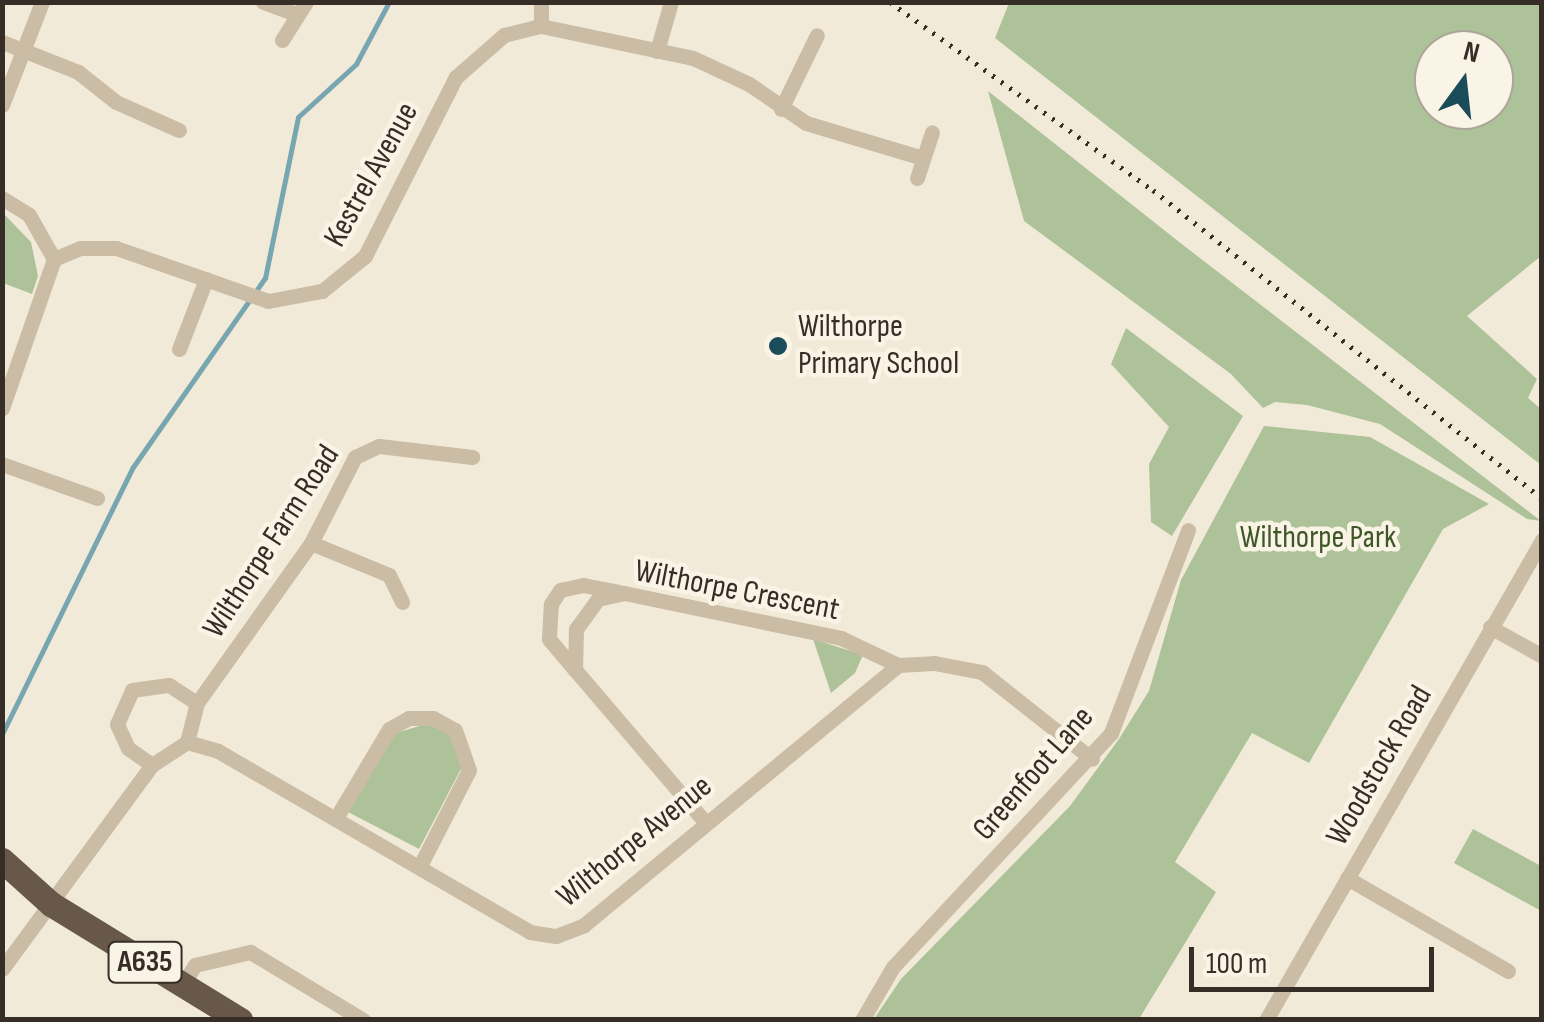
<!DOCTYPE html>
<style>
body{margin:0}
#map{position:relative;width:1544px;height:1022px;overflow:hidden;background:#f2ead9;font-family:"Sofia Sans Condensed",sans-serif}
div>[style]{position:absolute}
.green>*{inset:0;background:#aec299}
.stream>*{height:5px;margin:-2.5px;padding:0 2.5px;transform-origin:2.5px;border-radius:2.5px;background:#77a6b1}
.minor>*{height:15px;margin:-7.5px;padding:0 7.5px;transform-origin:7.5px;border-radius:7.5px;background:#cbbca5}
.trunk>*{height:25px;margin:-12.5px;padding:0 12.5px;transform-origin:12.5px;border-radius:12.5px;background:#68584a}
.rail>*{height:5px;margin-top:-2.5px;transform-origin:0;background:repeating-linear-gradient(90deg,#362e26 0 2.5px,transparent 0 10.5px)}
.dots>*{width:28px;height:28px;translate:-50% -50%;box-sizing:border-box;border:5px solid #faf4e6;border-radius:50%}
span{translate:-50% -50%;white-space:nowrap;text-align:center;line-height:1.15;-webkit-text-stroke:9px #faf4e6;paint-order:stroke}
.shield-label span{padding:2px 8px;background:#faf4e6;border:2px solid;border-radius:8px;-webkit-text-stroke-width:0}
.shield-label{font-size:30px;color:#362e26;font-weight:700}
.street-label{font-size:32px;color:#362e26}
.poi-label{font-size:32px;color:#362e26}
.left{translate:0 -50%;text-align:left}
.park-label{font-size:32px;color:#3f5629}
.frame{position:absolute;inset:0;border:5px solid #362e26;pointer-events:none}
.north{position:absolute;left:1414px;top:30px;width:100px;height:100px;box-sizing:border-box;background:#faf4e6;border:2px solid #aca599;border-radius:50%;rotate:15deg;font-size:28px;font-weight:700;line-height:40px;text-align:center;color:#362e26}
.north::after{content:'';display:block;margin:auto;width:35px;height:45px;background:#1a4c59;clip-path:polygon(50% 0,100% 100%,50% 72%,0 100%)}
.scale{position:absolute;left:1189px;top:947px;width:245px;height:45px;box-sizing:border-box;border:5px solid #362e26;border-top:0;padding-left:12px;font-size:30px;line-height:35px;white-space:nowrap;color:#362e26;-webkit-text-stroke:8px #faf4e6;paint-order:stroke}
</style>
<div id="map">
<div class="green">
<i style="clip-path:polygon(evenodd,1009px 3px,1541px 3px,1541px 256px,1467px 316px,1537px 379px,1528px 398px,1541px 409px,1541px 465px,995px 38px,1009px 3px,1434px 50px,1494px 50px,1494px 110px,1434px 110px,1434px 50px)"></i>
<i style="clip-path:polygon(988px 91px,1183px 245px,1541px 521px,1527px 519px,1380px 424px,1307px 405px,1275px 402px,1263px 408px,1231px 374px,1024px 221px)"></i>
<i style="clip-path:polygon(3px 213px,31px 242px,38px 276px,32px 294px,3px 283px)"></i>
<i style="clip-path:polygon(1126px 328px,1243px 416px,1172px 536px,1151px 522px,1149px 464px,1169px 427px,1111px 364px)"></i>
<i style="clip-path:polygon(1264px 426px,1370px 437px,1489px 504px,1443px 529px,1309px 763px,1252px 733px,1175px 862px,1216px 892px,1139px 1019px,874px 1019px,901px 979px,1070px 806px,1119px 739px,1149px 691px,1181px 580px)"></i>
<i style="clip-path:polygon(813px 639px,863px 655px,855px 673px,831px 693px)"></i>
<i style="clip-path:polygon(429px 723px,449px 733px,462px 767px,419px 849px,348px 812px,393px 734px)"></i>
<i style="clip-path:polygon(1473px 829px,1541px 866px,1541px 911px,1454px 863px)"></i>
</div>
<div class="stream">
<i style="left:2px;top:734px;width:297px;rotate:-63.9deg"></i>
<i style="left:133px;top:467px;width:231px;rotate:-55.1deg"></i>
<i style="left:265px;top:278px;width:164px;rotate:-78.4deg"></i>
<i style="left:298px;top:117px;width:79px;rotate:-42.4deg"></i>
<i style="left:356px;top:64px;width:70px;rotate:-62deg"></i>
</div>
<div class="minor">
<i style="left:263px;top:2px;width:37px;rotate:20deg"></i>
<i style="left:541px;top:2px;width:24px;rotate:90deg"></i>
<i style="left:282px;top:40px;width:45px;rotate:-57.7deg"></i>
<i style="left:2px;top:42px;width:82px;rotate:21.5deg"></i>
<i style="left:78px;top:72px;width:48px;rotate:38.3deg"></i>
<i style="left:116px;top:102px;width:69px;rotate:24deg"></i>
<i style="left:657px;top:51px;width:51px;rotate:-74.1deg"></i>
<i style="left:2px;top:105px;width:110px;rotate:-68.8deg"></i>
<i style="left:781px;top:109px;width:82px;rotate:-64.1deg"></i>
<i style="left:917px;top:178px;width:48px;rotate:-71.9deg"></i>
<i style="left:2px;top:198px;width:32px;rotate:32deg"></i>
<i style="left:29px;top:215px;width:51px;rotate:60.4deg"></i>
<i style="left:54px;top:259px;width:158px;rotate:109.2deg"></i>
<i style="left:54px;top:259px;width:28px;rotate:-23deg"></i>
<i style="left:80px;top:248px;width:36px"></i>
<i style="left:116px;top:248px;width:161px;rotate:19.2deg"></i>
<i style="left:268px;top:301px;width:55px;rotate:-10.5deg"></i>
<i style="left:322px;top:291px;width:55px;rotate:-39.1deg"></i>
<i style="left:365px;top:256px;width:201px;rotate:-63.1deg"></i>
<i style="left:456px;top:77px;width:64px;rotate:-41.2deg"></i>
<i style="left:504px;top:35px;width:38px;rotate:-14deg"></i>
<i style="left:541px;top:26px;width:155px;rotate:11.9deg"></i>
<i style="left:693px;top:58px;width:62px;rotate:24.9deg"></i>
<i style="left:749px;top:84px;width:69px;rotate:34.4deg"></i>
<i style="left:806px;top:123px;width:122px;rotate:16.7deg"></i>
<i style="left:179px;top:349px;width:75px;rotate:-68.9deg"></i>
<i style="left:2px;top:464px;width:101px;rotate:19.7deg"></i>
<i style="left:311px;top:543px;width:84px;rotate:22.3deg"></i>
<i style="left:389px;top:575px;width:30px;rotate:64deg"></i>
<i style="left:1490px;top:627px;width:60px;rotate:29.1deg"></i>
<i style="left:575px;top:670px;width:40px;rotate:-130deg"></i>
<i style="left:549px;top:639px;width:35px;rotate:-87deg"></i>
<i style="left:551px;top:604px;width:17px;rotate:-57deg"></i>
<i style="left:560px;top:590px;width:24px;rotate:-12deg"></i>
<i style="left:583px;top:585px;width:36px;rotate:11deg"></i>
<i style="left:197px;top:703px;width:196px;rotate:-54.5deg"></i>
<i style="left:311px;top:543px;width:97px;rotate:-62.9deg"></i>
<i style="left:355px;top:457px;width:26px;rotate:-25deg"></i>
<i style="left:379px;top:446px;width:94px;rotate:6.7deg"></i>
<i style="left:152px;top:765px;width:29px;rotate:-145deg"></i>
<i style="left:128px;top:748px;width:26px;rotate:-115deg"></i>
<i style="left:117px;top:724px;width:37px;rotate:-66deg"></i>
<i style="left:132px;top:690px;width:37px;rotate:-8deg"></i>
<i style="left:169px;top:685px;width:33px;rotate:33deg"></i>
<i style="left:197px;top:703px;width:40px;rotate:104.4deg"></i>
<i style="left:336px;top:818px;width:104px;rotate:-59.2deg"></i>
<i style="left:389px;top:729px;width:23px;rotate:-29deg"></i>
<i style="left:409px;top:718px;width:24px"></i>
<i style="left:433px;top:718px;width:25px;rotate:29deg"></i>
<i style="left:455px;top:730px;width:42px;rotate:70.7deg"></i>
<i style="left:469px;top:770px;width:106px;rotate:117.1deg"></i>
<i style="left:705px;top:822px;width:200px;rotate:-130.5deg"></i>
<i style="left:575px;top:670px;width:41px;rotate:-88.6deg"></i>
<i style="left:576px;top:629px;width:37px;rotate:-54deg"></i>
<i style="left:598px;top:599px;width:27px;rotate:-13deg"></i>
<i style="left:624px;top:593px;width:222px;rotate:11.7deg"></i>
<i style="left:841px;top:638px;width:63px;rotate:25.3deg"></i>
<i style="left:1347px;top:878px;width:186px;rotate:30deg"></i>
<i style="left:2px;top:969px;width:253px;rotate:-53.7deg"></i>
<i style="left:152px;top:765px;width:42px;rotate:-33.3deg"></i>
<i style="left:187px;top:742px;width:32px;rotate:16deg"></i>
<i style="left:218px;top:751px;width:361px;rotate:30.1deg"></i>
<i style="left:530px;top:932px;width:26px;rotate:9deg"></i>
<i style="left:556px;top:936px;width:30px;rotate:-21deg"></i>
<i style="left:584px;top:925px;width:408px;rotate:-39.6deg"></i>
<i style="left:898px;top:665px;width:36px;rotate:-3deg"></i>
<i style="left:934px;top:663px;width:49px;rotate:10.6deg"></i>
<i style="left:982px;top:672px;width:140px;rotate:38.3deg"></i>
<i style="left:182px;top:985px;width:24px;rotate:-57deg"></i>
<i style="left:195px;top:965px;width:57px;rotate:-13.3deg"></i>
<i style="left:250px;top:952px;width:132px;rotate:31deg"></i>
<i style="left:862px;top:1020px;width:61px;rotate:-59.7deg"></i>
<i style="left:893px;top:967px;width:320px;rotate:-47deg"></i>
<i style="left:1111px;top:733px;width:217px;rotate:-69.2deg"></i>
<i style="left:1266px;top:1020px;width:554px;rotate:-60.1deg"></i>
</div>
<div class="trunk">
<i style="left:2px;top:860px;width:66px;rotate:41.9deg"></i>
<i style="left:51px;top:904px;width:222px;rotate:31.5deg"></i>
</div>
<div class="rail">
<i style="left:890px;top:2px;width:323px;rotate:35.6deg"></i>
<i style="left:1153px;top:190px;width:496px;rotate:38.4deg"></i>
</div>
<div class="dots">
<i style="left:778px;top:346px;background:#1a4c59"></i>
</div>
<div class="shield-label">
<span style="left:145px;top:962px">A635</span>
</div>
<div class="street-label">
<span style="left:372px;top:175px;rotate:-61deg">Kestrel Avenue</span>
<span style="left:272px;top:542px;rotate:-57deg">Wilthorpe Farm Road</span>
<span style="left:737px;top:591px;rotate:11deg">Wilthorpe Crescent</span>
<span style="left:1380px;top:766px;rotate:-60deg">Woodstock Road</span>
<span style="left:1034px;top:774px;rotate:-49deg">Greenfoot Lane</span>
<span style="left:635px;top:842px;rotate:-39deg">Wilthorpe Avenue</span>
</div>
<div class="poi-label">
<span class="left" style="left:798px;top:346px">Wilthorpe<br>Primary School</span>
</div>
<div class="park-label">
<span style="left:1318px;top:538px">Wilthorpe Park</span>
</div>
<div class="frame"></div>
<div class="north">N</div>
<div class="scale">100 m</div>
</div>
